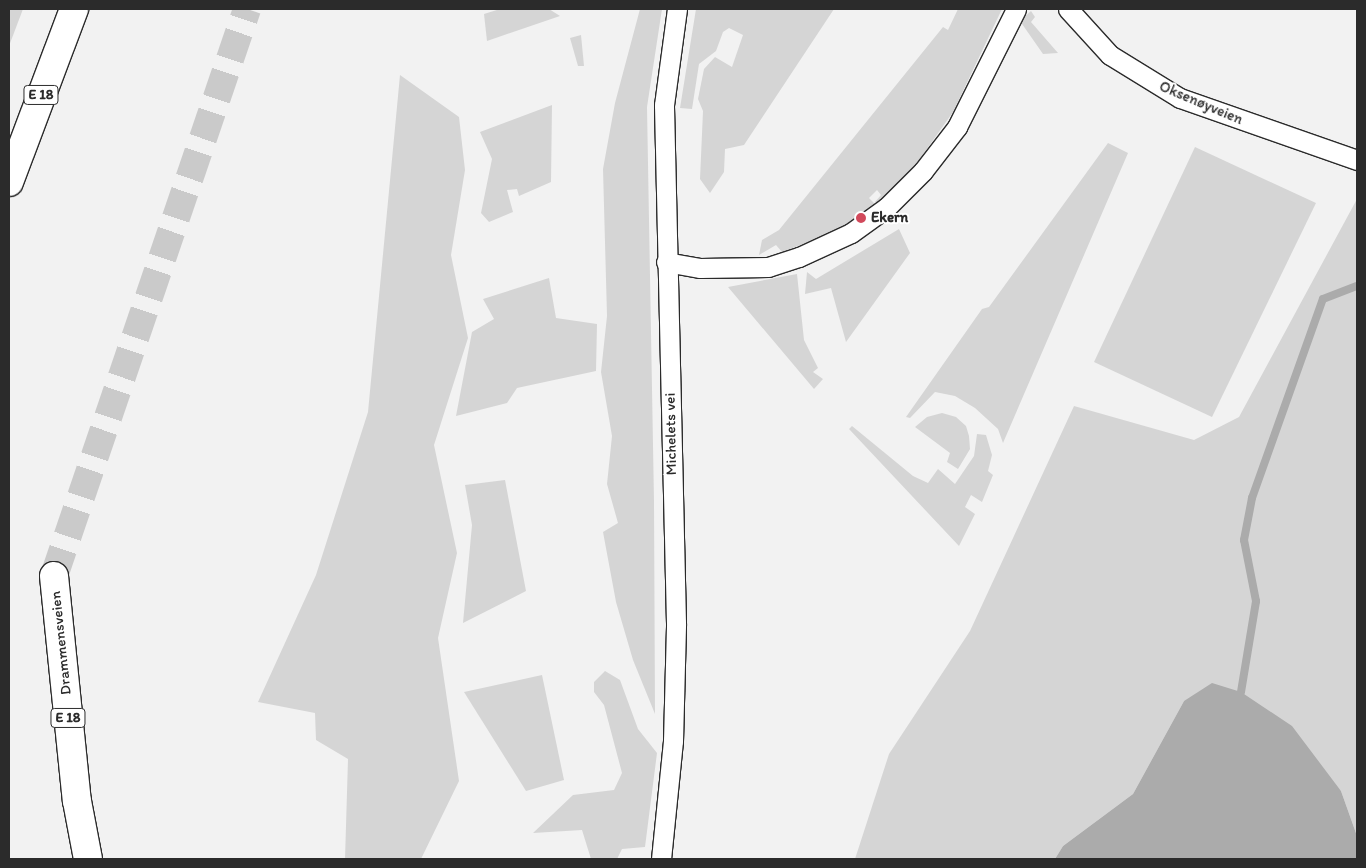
<!DOCTYPE html>
<meta charset="utf-8">
<style>
body{margin:0}
#map{position:relative;width:1366px;height:868px;overflow:hidden;background:#f2f2f2;font-family:Itim,sans-serif}
div>[style]{position:absolute}
.green>*{inset:0;background:#d5d5d5}
.water>*{inset:0;background:#ababab}
.stream>*{height:8px;margin:-4px;padding:0 4px;transform-origin:4px;border-radius:4px;background:#ababab}
.highway-tunnel>*{height:28px;margin-top:-14px;transform-origin:0;background:repeating-linear-gradient(90deg,#cacaca 0 28px,transparent 0 42px)}
.roads{filter:drop-shadow(1px 0 #2b2b2b) drop-shadow(-1px 0 #2b2b2b) drop-shadow(0 1px #2b2b2b) drop-shadow(0 -1px #2b2b2b)}
.street>*{height:19px;margin:-9.5px;padding:0 9.5px;transform-origin:9.5px;border-radius:9.5px;background:#fff}
.highway>*{height:28px;margin:-14px;padding:0 14px;transform-origin:14px;border-radius:14px;background:#fff}
.dots>*{width:14px;height:14px;translate:-50% -50%;box-sizing:border-box;border:2px solid #fff;border-radius:50%}
span{translate:-50% -50%;white-space:nowrap;text-align:center;line-height:1.15;-webkit-text-stroke:4px #fff;paint-order:stroke}
.shield-label span{padding:1px 4px;background:#fff;border:1px solid;border-radius:4px;-webkit-text-stroke-width:0}
.shield-label{font-size:14px;color:#2b2b2b;font-weight:700}
.street-label{font-size:15px;color:#2b2b2b}
.poi-label{font-size:15px;color:#2b2b2b;font-weight:700}
.left{translate:0 -50%;text-align:left}
.frame{position:absolute;inset:0;border:10px solid #2b2b2b;pointer-events:none}
</style>
<div id="map">
<div class="green">
<i style="clip-path:polygon(9px 9px,23px 9px,9px 46px)"></i>
<i style="clip-path:polygon(500px 9px,549px 9px,560px 16px,487px 41px,484px 14px)"></i>
<i style="clip-path:polygon(640px 9px,662px 9px,647px 107px,654px 501px,655px 714px,633px 660px,616px 602px,603px 532px,618px 523px,607px 484px,612px 436px,601px 372px,607px 316px,603px 169px,615px 103px)"></i>
<i style="clip-path:polygon(696px 9px,834px 9px,744px 145px,725px 149px,724px 172px,710px 193px,700px 179px,703px 111px,698px 99px,704px 69px,715px 57px,732px 67px,743px 35px,729px 28px,723px 32px,716px 51px,699px 64px,692px 109px,680px 108px)"></i>
<i style="clip-path:polygon(958px 9px,1002px 9px,953px 112px,919px 160px,879px 204px,875px 202px,881px 195px,877px 190px,869px 198px,876px 205px,832px 233px,782px 252px,776px 245px,759px 255px,762px 240px,779px 230px,943px 27px,948px 30px)"></i>
<i style="clip-path:polygon(1031px 11px,1035px 17px,1031px 22px,1058px 53px,1043px 54px,1020px 21px)"></i>
<i style="clip-path:polygon(581px 35px,584px 66px,578px 66px,570px 38px)"></i>
<i style="clip-path:polygon(400px 75px,459px 117px,465px 170px,451px 255px,468px 338px,434px 445px,457px 553px,438px 638px,459px 781px,421px 859px,345px 859px,348px 759px,316px 740px,315px 713px,258px 702px,316px 575px,368px 412px)"></i>
<i style="clip-path:polygon(552px 105px,551px 182px,519px 196px,517px 189px,507px 190px,513px 212px,489px 222px,481px 213px,492px 159px,480px 132px)"></i>
<i style="clip-path:polygon(1108px 143px,1128px 153px,1003px 443px,998px 429px,975px 408px,955px 396px,935px 392px,910px 418px,906px 417px,982px 309px,989px 307px)"></i>
<i style="clip-path:polygon(1195px 147px,1316px 203px,1212px 417px,1094px 362px)"></i>
<i style="clip-path:polygon(1357px 199px,1357px 836px,1341px 791px,1241px 692px,1184px 701px,1133px 794px,1063px 846px,1055px 859px,855px 859px,889px 754px,970px 631px,1074px 406px,1194px 440px,1239px 417px)"></i>
<i style="clip-path:polygon(899px 229px,910px 253px,846px 342px,831px 288px,805px 294px,807px 272px,816px 279px)"></i>
<i style="clip-path:polygon(797px 274px,804px 340px,818px 368px,813px 372px,823px 379px,814px 389px,728px 287px)"></i>
<i style="clip-path:polygon(549px 278px,556px 318px,597px 324px,596px 371px,517px 388px,507px 403px,456px 416px,472px 332px,494px 319px,483px 299px)"></i>
<i style="clip-path:polygon(942px 413px,956px 417px,966px 426px,969px 436px,970px 449px,958px 469px,947px 462px,950px 453px,915px 427px,927px 417px)"></i>
<i style="clip-path:polygon(852px 426px,913px 476px,928px 483px,938px 469px,955px 484px,974px 456px,977px 434px,986px 435px,992px 455px,988px 471px,993px 475px,982px 502px,971px 495px,965px 507px,975px 514px,959px 546px,849px 429px)"></i>
<i style="clip-path:polygon(505px 480px,526px 591px,463px 623px,472px 525px,465px 485px)"></i>
<i style="clip-path:polygon(605px 671px,620px 680px,638px 729px,657px 753px,645px 847px,622px 849px,617px 859px,591px 859px,582px 830px,533px 833px,573px 795px,614px 790px,622px 773px,604px 705px,594px 692px,594px 682px)"></i>
<i style="clip-path:polygon(542px 675px,564px 780px,526px 791px,464px 692px)"></i>
</div>
<div class="water">
<i style="clip-path:polygon(1212px 683px,1241px 692px,1292px 726px,1341px 791px,1357px 836px,1357px 859px,1055px 859px,1063px 846px,1133px 794px,1184px 701px)"></i>
</div>
<div class="stream">
<i style="left:1241px;top:692px;width:92px;rotate:-80.6deg"></i>
<i style="left:1256px;top:601px;width:62px;rotate:-101.1deg"></i>
<i style="left:1244px;top:540px;width:43px;rotate:-79.2deg"></i>
<i style="left:1252px;top:498px;width:211px;rotate:-70.4deg"></i>
<i style="left:1323px;top:299px;width:36px;rotate:-21deg"></i>
</div>
<div class="highway-tunnel">
<i style="left:54px;top:576px;width:599px;rotate:-71.2deg"></i>
</div>
<div class="roads">
<div class="street">
<i style="left:1068px;top:9px;width:62px;rotate:47.6deg"></i>
<i style="left:1110px;top:55px;width:82px;rotate:31.6deg"></i>
<i style="left:1180px;top:98px;width:188px;rotate:19.3deg"></i>
<i style="left:666px;top:262px;width:35px;rotate:10deg"></i>
<i style="left:700px;top:268px;width:68px;rotate:-0.8deg"></i>
<i style="left:768px;top:267px;width:33px;rotate:-18deg"></i>
<i style="left:799px;top:257px;width:57px;rotate:-24.8deg"></i>
<i style="left:851px;top:233px;width:44px;rotate:-35.8deg"></i>
<i style="left:887px;top:207px;width:51px;rotate:-45deg"></i>
<i style="left:923px;top:171px;width:56px;rotate:-52.3deg"></i>
<i style="left:957px;top:127px;width:132px;rotate:-63.4deg"></i>
<i style="left:661px;top:859px;width:119px;rotate:-84.2deg"></i>
<i style="left:673px;top:741px;width:118px;rotate:-88.5deg"></i>
<i style="left:676px;top:623px;width:518px;rotate:-91.33deg"></i>
<i style="left:664px;top:105px;width:97px;rotate:-82.3deg"></i>
</div>
<div class="highway">
<i style="left:9px;top:182px;width:185px;rotate:-69.4deg"></i>
<i style="left:54px;top:576px;width:226px;rotate:84.2deg"></i>
<i style="left:77px;top:801px;width:59px;rotate:79.3deg"></i>
</div>
</div>
<div class="dots">
<i style="left:861px;top:218px;background:#d1495b"></i>
</div>
<div class="shield-label">
<span style="left:41px;top:95px">E 18</span>
<span style="left:68px;top:718px">E 18</span>
</div>
<div class="street-label">
<span style="left:1201px;top:103px;rotate:23deg">Oksenøyveien</span>
<span style="left:671px;top:434px;rotate:-91deg">Michelets vei</span>
<span style="left:61px;top:643px;rotate:-96deg">Drammensveien</span>
</div>
<div class="poi-label">
<span class="left" style="left:871px;top:218px">Ekern</span>
</div>
<div class="frame"></div>
</div>
